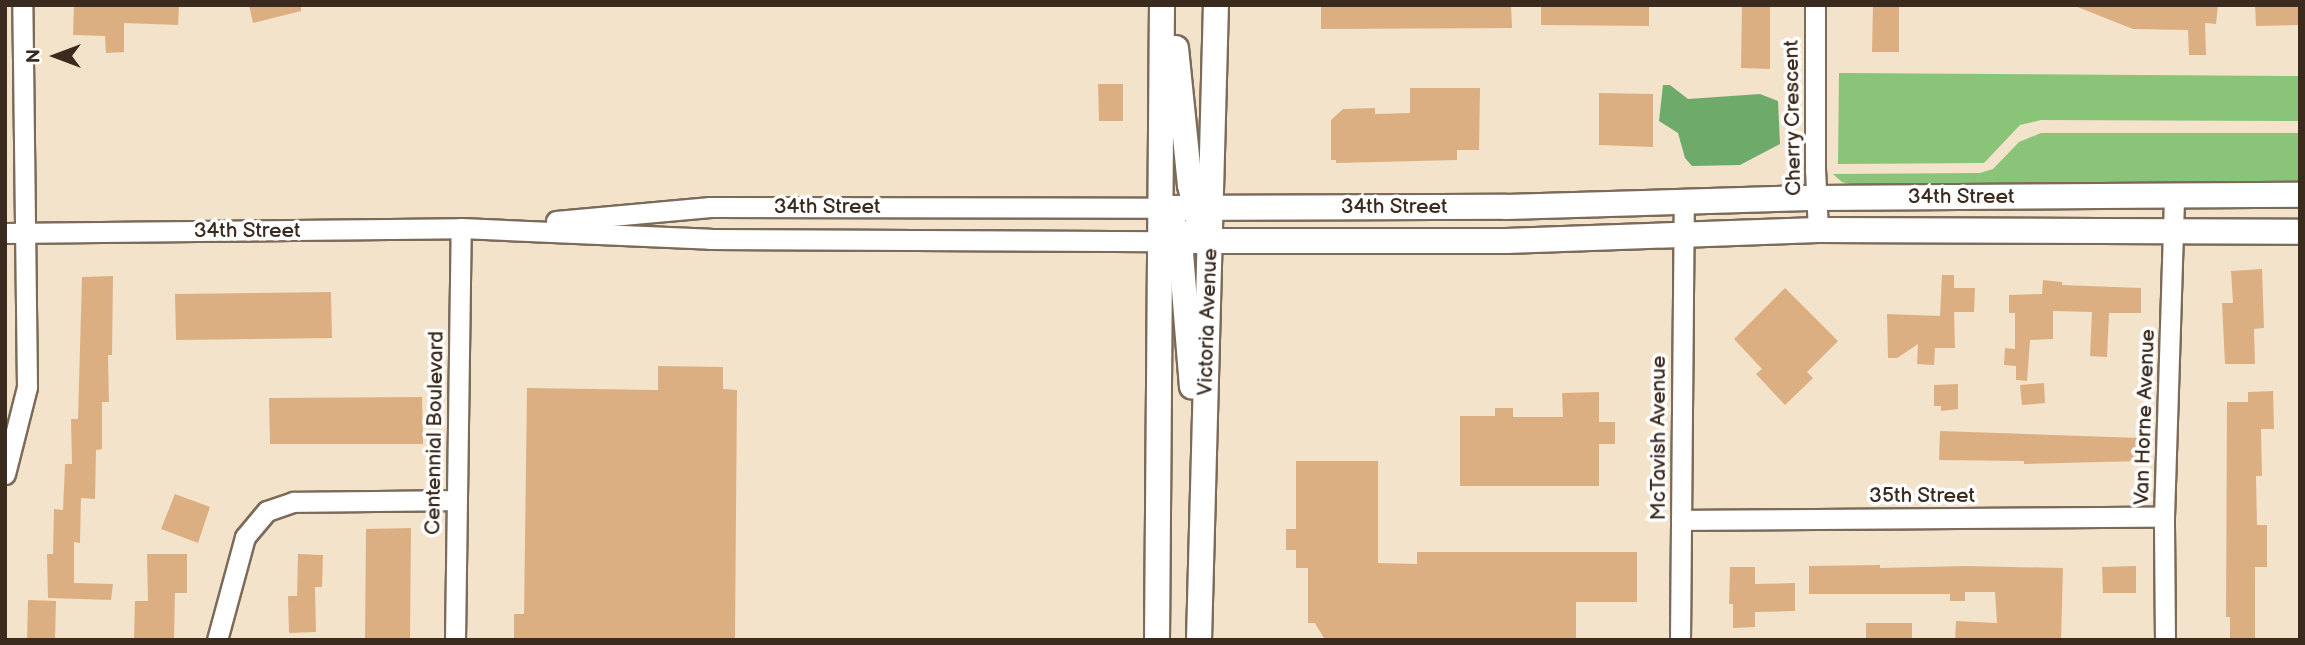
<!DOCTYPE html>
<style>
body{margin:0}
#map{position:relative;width:2305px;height:645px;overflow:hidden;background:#f4e3cb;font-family:"Balsamiq Sans",sans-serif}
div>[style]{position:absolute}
.green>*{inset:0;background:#89c479}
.forest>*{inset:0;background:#6eaa69}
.building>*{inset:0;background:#dcaf82}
.roads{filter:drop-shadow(2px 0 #7c6b5b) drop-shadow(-2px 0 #7c6b5b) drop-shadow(0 2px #7c6b5b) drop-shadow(0 -2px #7c6b5b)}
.minor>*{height:19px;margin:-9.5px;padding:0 9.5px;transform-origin:9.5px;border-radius:9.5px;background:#fff}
.major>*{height:24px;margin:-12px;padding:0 12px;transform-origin:12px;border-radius:12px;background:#fff}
span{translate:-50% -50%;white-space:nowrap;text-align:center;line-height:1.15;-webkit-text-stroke:7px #fff;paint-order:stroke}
.street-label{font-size:21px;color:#3b2a1e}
.frame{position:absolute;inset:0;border:7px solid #3b2a1e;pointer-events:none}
.north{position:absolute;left:21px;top:21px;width:70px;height:70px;-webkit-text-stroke:5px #fff;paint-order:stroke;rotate:270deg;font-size:19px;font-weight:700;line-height:28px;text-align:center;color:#3b2a1e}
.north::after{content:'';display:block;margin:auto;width:24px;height:32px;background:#3b2a1e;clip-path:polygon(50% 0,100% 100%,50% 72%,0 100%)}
</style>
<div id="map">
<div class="green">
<i style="clip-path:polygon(1839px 73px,2300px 76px,2300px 121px,2041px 120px,2020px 125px,1984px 163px,1838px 164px)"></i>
<i style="clip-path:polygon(2041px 133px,2300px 133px,2300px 184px,1853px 185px,1842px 182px,1833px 174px,1980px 173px,1993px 169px,2019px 142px)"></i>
</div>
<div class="forest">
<i style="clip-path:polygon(1663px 85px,1670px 85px,1688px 99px,1760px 94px,1778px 101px,1780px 144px,1740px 165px,1692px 166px,1685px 158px,1678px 133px,1659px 121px)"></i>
</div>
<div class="building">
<i style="clip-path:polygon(74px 5px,179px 5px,178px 25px,124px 23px,124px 52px,106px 53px,105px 36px,73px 35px)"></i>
<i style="clip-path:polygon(249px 5px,301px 5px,301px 11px,253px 23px)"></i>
<i style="clip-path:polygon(1321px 5px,1511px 5px,1512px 28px,1321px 29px)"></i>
<i style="clip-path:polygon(1541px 5px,1649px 5px,1649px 26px,1541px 25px)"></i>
<i style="clip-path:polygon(1742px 5px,1770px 5px,1770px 69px,1741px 68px)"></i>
<i style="clip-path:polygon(1873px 5px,1899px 5px,1899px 52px,1872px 52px)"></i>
<i style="clip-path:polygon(2218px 5px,2216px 24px,2205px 23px,2206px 55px,2189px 55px,2188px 30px,2133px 29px,2075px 6px)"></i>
<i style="clip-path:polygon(2255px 5px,2300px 5px,2300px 25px,2256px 26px)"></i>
<i style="clip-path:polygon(1098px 84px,1123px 84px,1123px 121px,1099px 121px)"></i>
<i style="clip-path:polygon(1410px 88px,1480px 88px,1479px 150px,1457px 150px,1457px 160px,1336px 163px,1336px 160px,1331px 160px,1331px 120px,1343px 109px,1375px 108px,1375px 114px,1410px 113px)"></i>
<i style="clip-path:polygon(1599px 93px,1653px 94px,1653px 147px,1599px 145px)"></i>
<i style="clip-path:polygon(2262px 269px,2264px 328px,2254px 329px,2255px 364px,2225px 364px,2222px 303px,2233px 303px,2231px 271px)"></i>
<i style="clip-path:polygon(1942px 275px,1954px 275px,1954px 288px,1975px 288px,1974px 312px,1954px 312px,1955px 348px,1935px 348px,1934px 365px,1917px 364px,1918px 344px,1897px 358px,1888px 358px,1887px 314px,1940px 316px)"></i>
<i style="clip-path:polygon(113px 276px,112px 355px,108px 355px,109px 402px,102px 402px,102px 449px,96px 450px,95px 499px,81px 498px,80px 543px,74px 542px,74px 583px,113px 584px,111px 600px,48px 598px,47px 554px,53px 554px,54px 509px,63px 510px,65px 464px,72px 464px,71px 419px,78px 419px,82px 277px)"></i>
<i style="clip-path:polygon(2043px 280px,2062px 282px,2062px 285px,2141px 288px,2141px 313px,2109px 313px,2107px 357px,2090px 356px,2092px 312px,2053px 311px,2053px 339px,2030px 340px,2027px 381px,2016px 380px,2016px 366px,2004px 365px,2005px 348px,2015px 349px,2015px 313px,2009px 313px,2009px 295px,2042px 294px)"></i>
<i style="clip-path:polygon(1785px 288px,1838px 341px,1807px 372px,1813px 378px,1785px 405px,1756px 374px,1762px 369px,1734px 339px)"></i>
<i style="clip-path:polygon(331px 292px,332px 338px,176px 340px,175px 294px)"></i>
<i style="clip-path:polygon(658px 366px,723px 367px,723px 389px,737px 390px,735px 640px,514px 640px,514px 614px,524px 614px,527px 388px,658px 390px)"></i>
<i style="clip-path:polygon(2044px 383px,2045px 403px,2022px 405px,2020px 385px)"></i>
<i style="clip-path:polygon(1958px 384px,1958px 409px,1941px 411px,1941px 406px,1934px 406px,1934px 385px)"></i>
<i style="clip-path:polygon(2273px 391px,2274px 429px,2261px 429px,2262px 476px,2256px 476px,2257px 525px,2267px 525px,2267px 567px,2255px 567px,2255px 640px,2230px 640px,2230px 617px,2226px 617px,2227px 402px,2248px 402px,2248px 392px)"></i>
<i style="clip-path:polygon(1599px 392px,1599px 422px,1615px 422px,1615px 444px,1599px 444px,1599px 486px,1460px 486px,1460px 416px,1495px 416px,1495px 408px,1513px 408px,1513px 417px,1563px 417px,1562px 393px)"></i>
<i style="clip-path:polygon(422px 397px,423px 444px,270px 444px,269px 398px)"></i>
<i style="clip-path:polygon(1940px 431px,2141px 438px,2142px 461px,2024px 464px,2024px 461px,1939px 460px)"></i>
<i style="clip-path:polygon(1296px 461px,1378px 461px,1378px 563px,1417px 564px,1417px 552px,1637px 552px,1637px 602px,1576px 602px,1576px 640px,1325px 640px,1315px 623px,1308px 623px,1308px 568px,1296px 568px,1296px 550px,1286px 550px,1286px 529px,1296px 529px)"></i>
<i style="clip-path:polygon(175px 494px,210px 507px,198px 543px,161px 529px)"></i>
<i style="clip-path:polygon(411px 528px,410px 640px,365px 640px,366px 529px)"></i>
<i style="clip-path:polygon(147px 554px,187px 554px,187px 593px,175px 593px,174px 640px,134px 639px,135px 601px,148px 601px)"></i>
<i style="clip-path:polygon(298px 554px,323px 555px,322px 587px,315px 587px,316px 632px,289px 633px,288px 596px,297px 596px)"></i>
<i style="clip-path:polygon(1880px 565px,1880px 568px,1965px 566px,2063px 568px,2061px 640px,1955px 640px,1956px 621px,1997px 623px,1995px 592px,1965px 592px,1965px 601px,1950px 601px,1950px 594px,1809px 594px,1809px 566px)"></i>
<i style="clip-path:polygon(2136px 566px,2136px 593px,2103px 593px,2102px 567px)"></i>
<i style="clip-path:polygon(1730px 567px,1755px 567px,1755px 584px,1795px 583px,1795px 611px,1755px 612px,1755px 627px,1733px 628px,1733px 604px,1729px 604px)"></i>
<i style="clip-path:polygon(28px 600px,56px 601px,55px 640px,27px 639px)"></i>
<i style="clip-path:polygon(1866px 623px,1912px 623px,1912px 640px,1866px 640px)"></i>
</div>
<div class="roads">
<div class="minor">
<i style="left:1815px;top:5px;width:164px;rotate:90deg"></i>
<i style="left:1815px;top:169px;width:61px;rotate:87.2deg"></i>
<i style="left:556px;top:221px;width:155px;rotate:-5.2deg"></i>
<i style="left:710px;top:207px;width:452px;rotate:0.1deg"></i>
<i style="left:5px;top:233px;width:456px;rotate:-0.6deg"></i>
<i style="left:461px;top:228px;width:249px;rotate:2.5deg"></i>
<i style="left:710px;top:239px;width:452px;rotate:0.3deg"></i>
<i style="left:5px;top:474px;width:90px;rotate:-75.8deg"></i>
<i style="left:27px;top:387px;width:382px;rotate:-90.7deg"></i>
<i style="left:1681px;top:520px;width:483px;rotate:-0.4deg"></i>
<i style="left:217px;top:640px;width:107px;rotate:-74.8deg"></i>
<i style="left:245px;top:537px;width:34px;rotate:-50deg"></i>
<i style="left:267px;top:511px;width:28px;rotate:-19deg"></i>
<i style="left:293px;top:502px;width:164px;rotate:-0.7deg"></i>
<i style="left:455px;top:640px;width:412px;rotate:-89.2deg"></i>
<i style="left:1680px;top:640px;width:436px;rotate:-89.5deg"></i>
<i style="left:2165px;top:640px;width:123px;rotate:-90.5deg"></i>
<i style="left:2164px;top:517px;width:321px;rotate:-88.2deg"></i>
</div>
<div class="major">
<i style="left:1176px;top:48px;width:138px;rotate:84.2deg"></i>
<i style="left:1190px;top:185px;width:39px;rotate:77deg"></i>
<i style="left:1162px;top:208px;width:344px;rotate:-0.2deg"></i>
<i style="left:1506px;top:207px;width:311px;rotate:-1.7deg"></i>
<i style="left:1817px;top:198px;width:483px;rotate:-0.4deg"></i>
<i style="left:1176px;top:228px;width:14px;rotate:73deg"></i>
<i style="left:1180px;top:241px;width:146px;rotate:85.3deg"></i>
<i style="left:1162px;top:241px;width:344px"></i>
<i style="left:1506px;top:241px;width:312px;rotate:-2deg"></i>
<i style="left:1818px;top:230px;width:482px;rotate:0.2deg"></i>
<i style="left:1157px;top:640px;width:635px;rotate:-89.55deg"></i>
<i style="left:1199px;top:640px;width:635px;rotate:-88.47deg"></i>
</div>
</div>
<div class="street-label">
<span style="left:1793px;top:118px;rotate:-91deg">Cherry Crescent</span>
<span style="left:1961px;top:197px">34th Street</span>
<span style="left:827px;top:207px">34th Street</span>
<span style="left:1394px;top:207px">34th Street</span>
<span style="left:247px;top:231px">34th Street</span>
<span style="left:1208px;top:322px;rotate:-88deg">Victoria Avenue</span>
<span style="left:2145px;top:417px;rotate:-88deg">Van Horne Avenue</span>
<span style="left:435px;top:433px;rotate:-89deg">Centennial Boulevard</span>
<span style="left:1659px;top:438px;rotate:-90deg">McTavish Avenue</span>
<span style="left:1922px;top:496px">35th Street</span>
</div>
<div class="frame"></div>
<div class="north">N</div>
</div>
